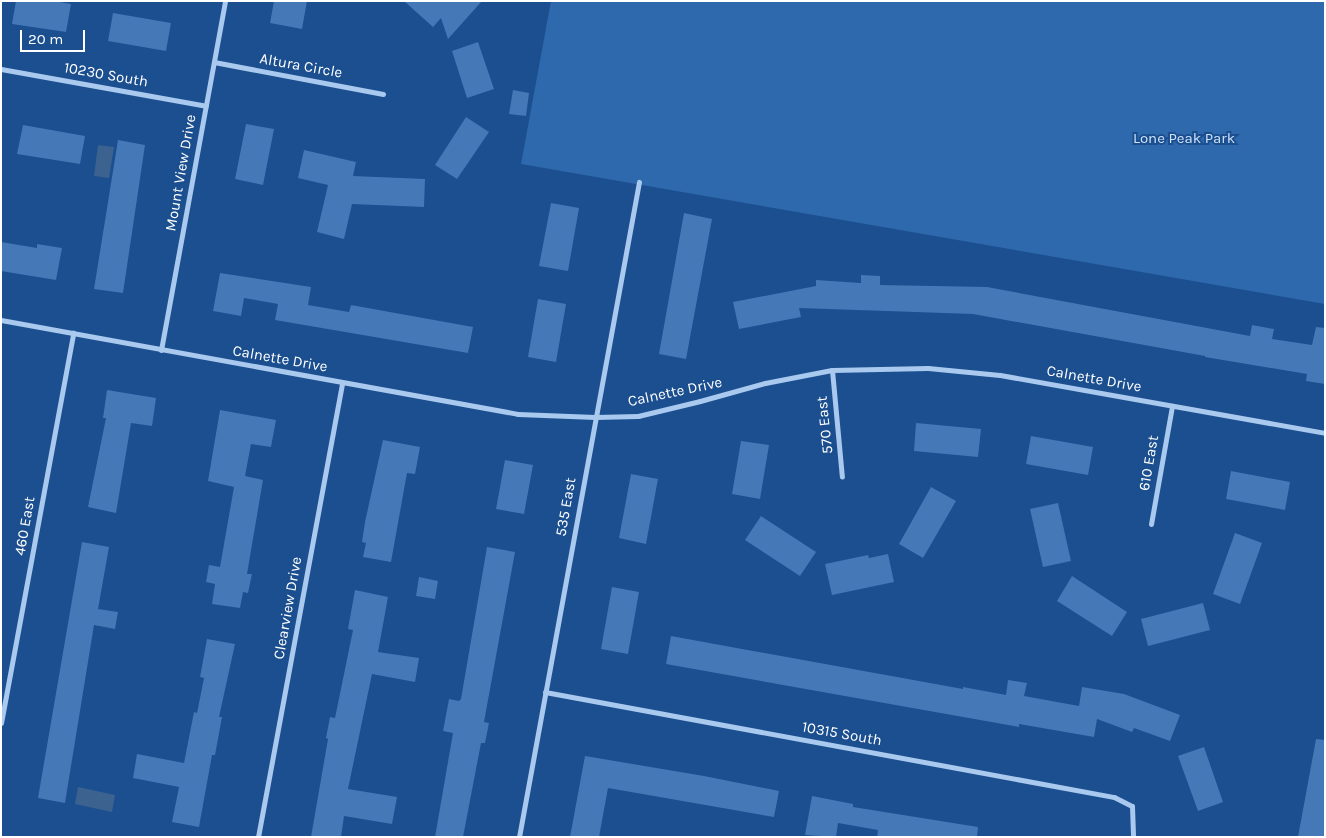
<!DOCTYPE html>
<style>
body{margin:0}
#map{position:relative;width:1326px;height:838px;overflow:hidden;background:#1b4f8f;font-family:Karla,sans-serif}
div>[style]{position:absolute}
.green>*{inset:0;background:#2e69ad}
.water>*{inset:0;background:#3c6290}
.building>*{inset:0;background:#4478b7}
.street>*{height:5px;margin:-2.5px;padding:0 2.5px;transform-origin:2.5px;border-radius:2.5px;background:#a9c9ee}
span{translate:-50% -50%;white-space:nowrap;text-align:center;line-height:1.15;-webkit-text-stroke:4px #1b4f8f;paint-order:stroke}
.street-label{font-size:15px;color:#fff}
.park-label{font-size:15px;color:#cfe3fa}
.frame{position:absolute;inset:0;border:2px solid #fff;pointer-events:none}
.scale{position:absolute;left:20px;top:30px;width:65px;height:22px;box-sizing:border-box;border:2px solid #fff;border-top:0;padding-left:6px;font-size:15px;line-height:18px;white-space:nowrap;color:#fff;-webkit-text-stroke:4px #1b4f8f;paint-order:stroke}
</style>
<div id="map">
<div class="green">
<i style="clip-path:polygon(551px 1px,1325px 1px,1325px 304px,521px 164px)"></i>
</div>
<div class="water">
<i style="clip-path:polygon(98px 145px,114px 147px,109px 178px,94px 176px)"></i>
<i style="clip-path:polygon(78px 787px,115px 795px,112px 812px,75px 804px)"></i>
</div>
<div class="building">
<i style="clip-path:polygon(16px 1px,54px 1px,71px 4px,66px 32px,12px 24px)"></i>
<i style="clip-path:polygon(274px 1px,307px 1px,302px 29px,270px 23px)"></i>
<i style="clip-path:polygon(404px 1px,482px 1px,448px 39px,441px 18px,433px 27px)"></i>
<i style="clip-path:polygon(113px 13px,171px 23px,166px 51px,108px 41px)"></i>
<i style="clip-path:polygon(478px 42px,494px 89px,467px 98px,452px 51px)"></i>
<i style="clip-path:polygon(513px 90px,529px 93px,526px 116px,509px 114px)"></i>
<i style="clip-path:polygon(466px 117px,489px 132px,457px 179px,435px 165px)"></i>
<i style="clip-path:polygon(246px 124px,274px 129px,263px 185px,235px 179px)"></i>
<i style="clip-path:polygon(23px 125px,85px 136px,80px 164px,17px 154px)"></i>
<i style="clip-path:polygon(118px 140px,145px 145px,123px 293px,94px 289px)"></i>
<i style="clip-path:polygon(304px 150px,356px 162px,353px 176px,425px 179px,424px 207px,352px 204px,344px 239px,317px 232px,328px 185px,298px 178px)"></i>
<i style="clip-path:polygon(551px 203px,579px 208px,568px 271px,539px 266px)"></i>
<i style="clip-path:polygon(684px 213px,712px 219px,686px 359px,659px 354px)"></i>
<i style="clip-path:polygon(1px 242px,37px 248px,37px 244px,62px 248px,56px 280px,1px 271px)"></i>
<i style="clip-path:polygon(220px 273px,311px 287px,308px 305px,349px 312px,351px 305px,473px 327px,468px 353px,275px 320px,278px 304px,244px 298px,241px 316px,213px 311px)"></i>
<i style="clip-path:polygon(861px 275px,880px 276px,880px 285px,987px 287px,1250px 336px,1252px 325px,1274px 329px,1272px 339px,1312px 345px,1316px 327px,1325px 328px,1325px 384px,1306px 381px,1307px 374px,1205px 357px,1205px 356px,973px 314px,799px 308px,801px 317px,739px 329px,733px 302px,816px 286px,816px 280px,861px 283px)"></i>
<i style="clip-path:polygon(538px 299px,566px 304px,556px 362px,528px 357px)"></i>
<i style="clip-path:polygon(107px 390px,156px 398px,152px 426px,131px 423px,116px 513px,88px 507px,106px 418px,103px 418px)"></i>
<i style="clip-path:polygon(220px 410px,276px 420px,271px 447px,251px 444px,245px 476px,263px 480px,247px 574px,252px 574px,248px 593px,243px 592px,240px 608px,212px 604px,215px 584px,206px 582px,209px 565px,220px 567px,234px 487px,208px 481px)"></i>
<i style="clip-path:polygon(916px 423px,981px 429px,978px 457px,914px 451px)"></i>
<i style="clip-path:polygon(1031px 436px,1093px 447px,1088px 475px,1026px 464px)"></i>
<i style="clip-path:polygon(383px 440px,420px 447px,415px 474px,407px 473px,391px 562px,363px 557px,366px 543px,362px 542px,365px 522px)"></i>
<i style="clip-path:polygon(741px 441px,769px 445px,760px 499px,732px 494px)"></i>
<i style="clip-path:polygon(505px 460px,533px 465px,524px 514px,496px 509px)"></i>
<i style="clip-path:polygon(1231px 471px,1290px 482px,1285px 510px,1226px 499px)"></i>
<i style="clip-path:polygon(631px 474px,658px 479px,646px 544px,619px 538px)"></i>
<i style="clip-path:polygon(931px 487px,956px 501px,923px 558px,899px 544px)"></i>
<i style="clip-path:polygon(1058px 503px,1071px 561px,1043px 567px,1030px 509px)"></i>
<i style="clip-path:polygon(761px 516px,816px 552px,800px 576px,745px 540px)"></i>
<i style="clip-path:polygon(1235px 533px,1262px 543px,1240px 604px,1213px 594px)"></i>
<i style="clip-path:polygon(82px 542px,109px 547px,98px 609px,118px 612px,115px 629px,94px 625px,65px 803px,38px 798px)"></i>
<i style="clip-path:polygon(487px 547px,515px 552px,484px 722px,489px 723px,485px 743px,481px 743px,463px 837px,435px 837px,453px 733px,443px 731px,449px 699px,459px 701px,461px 699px)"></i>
<i style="clip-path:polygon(888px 554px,894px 582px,832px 595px,825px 564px,868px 555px,869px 558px)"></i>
<i style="clip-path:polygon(1072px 576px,1127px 612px,1112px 636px,1057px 601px)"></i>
<i style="clip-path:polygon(419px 577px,438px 581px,435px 599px,416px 596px)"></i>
<i style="clip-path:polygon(612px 587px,639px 592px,628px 654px,601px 649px)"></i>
<i style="clip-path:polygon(355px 590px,388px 597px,378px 652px,419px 658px,415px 682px,372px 674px,348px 789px,397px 797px,392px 824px,344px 816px,341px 837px,311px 837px,328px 739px,326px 738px,330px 717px,335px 718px,353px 630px,348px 629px)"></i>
<i style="clip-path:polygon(1203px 603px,1210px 630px,1148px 646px,1141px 619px)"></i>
<i style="clip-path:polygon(671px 636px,963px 689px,963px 687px,1006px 695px,1008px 680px,1027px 683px,1024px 696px,1079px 706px,1082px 687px,1124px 694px,1180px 715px,1170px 741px,1134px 728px,1132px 732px,1097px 719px,1094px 737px,1019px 724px,1019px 727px,666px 664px)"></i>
<i style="clip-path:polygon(207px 639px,235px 644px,219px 717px,222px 717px,215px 755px,212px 755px,199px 827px,172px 822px,179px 787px,133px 778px,137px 754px,184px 763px,194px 712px,197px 713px,204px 678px,200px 677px)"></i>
<i style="clip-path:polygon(1316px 739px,1325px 740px,1325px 837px,1298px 837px)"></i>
<i style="clip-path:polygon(1204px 747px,1223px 802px,1198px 811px,1178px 756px)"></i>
<i style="clip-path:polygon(585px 756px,704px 776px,779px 791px,774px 817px,608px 788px,599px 837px,570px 837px)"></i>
<i style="clip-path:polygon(812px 796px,853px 804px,853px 807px,978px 827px,977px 837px,877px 837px,878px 830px,838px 823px,836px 837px,805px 835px)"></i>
</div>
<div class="street">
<i style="left:214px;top:62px;width:172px;rotate:10.7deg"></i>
<i style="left:1px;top:69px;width:208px;rotate:10.2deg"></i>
<i style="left:1px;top:320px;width:525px;rotate:10.3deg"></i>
<i style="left:518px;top:414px;width:77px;rotate:2.2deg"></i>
<i style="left:595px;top:417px;width:43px;rotate:-1.3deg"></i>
<i style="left:638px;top:416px;width:64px;rotate:-13.6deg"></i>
<i style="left:700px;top:401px;width:67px;rotate:-15.5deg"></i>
<i style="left:765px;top:383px;width:68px;rotate:-11deg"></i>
<i style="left:832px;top:370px;width:96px;rotate:-1.2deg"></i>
<i style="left:928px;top:368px;width:72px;rotate:5.6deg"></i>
<i style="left:1000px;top:375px;width:330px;rotate:10.1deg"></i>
<i style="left:161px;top:350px;width:355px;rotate:-79.6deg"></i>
<i style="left:832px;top:370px;width:107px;rotate:84.7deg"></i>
<i style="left:1151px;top:524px;width:120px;rotate:-79.9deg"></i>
<i style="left:545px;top:692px;width:579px;rotate:10.46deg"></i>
<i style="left:1114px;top:797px;width:20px;rotate:27deg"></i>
<i style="left:1132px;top:806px;width:31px;rotate:88deg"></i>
<i style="left:1px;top:723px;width:397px;rotate:-79.5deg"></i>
<i style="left:258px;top:837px;width:462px;rotate:-79.5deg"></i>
<i style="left:519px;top:837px;width:666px;rotate:-79.62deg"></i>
</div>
<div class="street-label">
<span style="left:301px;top:66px;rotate:10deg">Altura Circle</span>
<span style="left:106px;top:75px;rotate:10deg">10230 South</span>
<span style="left:181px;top:173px;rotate:-80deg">Mount View Drive</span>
<span style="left:280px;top:359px;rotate:10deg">Calnette Drive</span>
<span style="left:1094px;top:379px;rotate:10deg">Calnette Drive</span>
<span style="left:675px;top:392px;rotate:-12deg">Calnette Drive</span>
<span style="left:825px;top:425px;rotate:-96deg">570 East</span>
<span style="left:1149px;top:463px;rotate:-80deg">610 East</span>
<span style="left:566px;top:507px;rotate:-80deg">535 East</span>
<span style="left:25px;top:526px;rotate:-80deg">460 East</span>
<span style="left:288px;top:608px;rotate:-80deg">Clearview Drive</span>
<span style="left:842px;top:734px;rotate:10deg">10315 South</span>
</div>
<div class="park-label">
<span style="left:1184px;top:139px">Lone Peak Park</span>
</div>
<div class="frame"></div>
<div class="scale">20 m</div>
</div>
